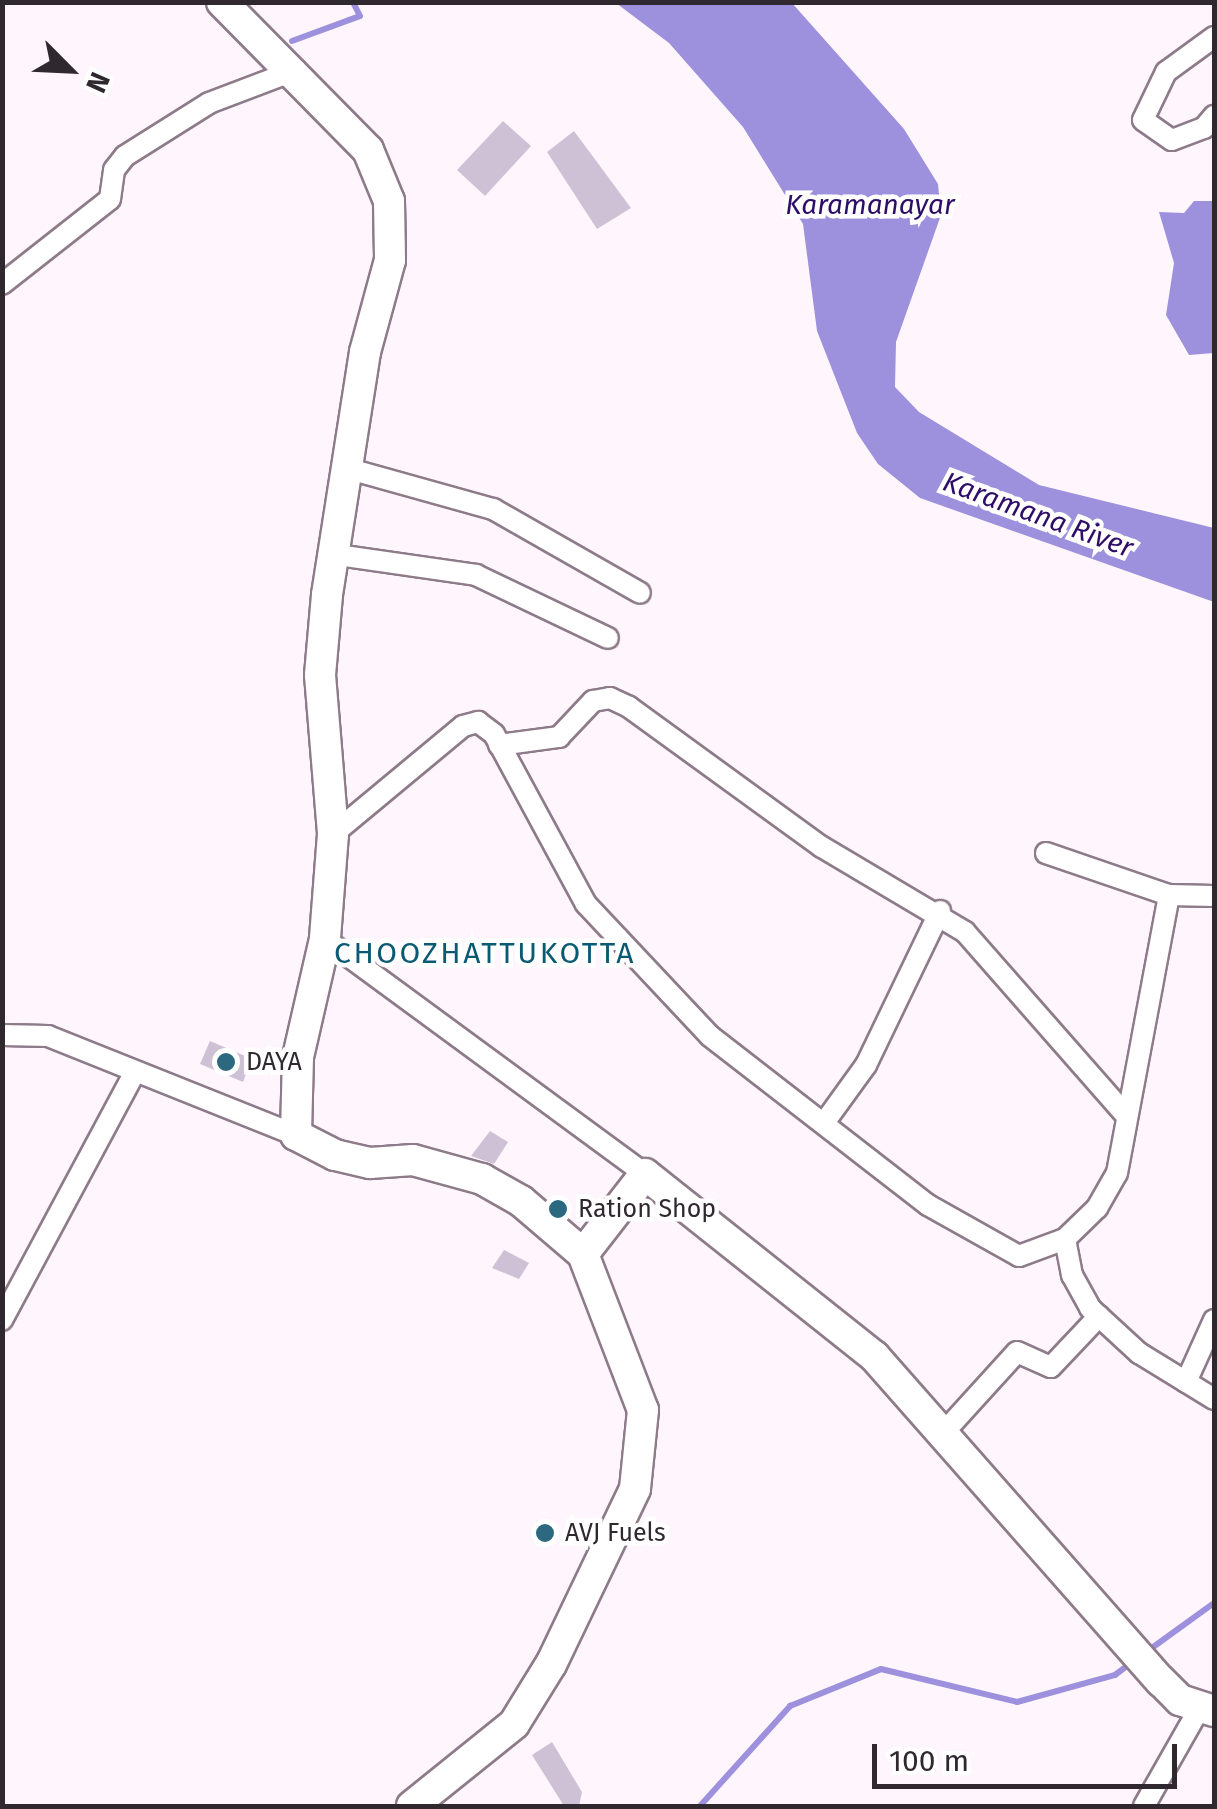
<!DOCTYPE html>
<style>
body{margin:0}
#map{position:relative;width:1217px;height:1809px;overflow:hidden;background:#fff6fd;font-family:"Fira Sans",sans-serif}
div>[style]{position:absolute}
.water>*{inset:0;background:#9d91de}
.stream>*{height:6px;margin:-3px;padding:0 3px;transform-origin:3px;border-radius:3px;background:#9d91de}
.building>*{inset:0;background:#cec1d6}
.roads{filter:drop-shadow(2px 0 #8e7b8a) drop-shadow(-2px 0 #8e7b8a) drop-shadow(0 2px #8e7b8a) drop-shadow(0 -2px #8e7b8a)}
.street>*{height:20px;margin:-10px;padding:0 10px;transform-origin:10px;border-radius:10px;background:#fff}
.secondary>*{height:30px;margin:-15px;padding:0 15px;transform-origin:15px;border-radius:15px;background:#fff}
.dots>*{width:28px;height:28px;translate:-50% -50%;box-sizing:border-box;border:5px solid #fff;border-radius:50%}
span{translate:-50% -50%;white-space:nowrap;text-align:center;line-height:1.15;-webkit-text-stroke:9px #fff;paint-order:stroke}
.poi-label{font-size:25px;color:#30282f}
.left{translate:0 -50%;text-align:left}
.water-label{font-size:28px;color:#2d0d67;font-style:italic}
.quarter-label{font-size:30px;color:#0a5a73;letter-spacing:2.5px}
.frame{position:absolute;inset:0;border:5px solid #30282f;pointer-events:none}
.north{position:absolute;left:20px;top:20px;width:100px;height:100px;-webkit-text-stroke:8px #fff;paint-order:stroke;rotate:114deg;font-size:28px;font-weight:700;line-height:40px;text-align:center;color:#30282f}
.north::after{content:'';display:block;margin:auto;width:35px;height:45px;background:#30282f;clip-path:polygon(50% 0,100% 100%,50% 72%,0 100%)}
.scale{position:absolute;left:872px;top:1744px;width:305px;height:45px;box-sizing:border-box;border:5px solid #30282f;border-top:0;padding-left:12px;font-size:30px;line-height:35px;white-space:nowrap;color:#30282f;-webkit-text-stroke:8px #fff;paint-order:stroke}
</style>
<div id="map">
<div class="water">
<i style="clip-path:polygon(616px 3px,792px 3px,904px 129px,938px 184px,941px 215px,896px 342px,895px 387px,919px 412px,1039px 485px,1214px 528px,1214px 602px,920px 498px,878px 464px,857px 433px,817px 331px,803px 224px,743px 127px,669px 43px)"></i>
<i style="clip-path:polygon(1194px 201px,1214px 201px,1214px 353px,1189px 355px,1166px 315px,1174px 263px,1159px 212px,1184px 213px)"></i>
</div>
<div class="stream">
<i style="left:292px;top:41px;width:72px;rotate:-20.2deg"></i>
<i style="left:360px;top:16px;width:16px;rotate:-117deg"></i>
<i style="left:1149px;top:1650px;width:80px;rotate:-35.9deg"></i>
<i style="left:700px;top:1806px;width:135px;rotate:-48deg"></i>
<i style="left:790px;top:1706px;width:98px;rotate:-22.1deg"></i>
<i style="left:881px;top:1669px;width:140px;rotate:13.6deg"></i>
<i style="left:1017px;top:1702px;width:102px;rotate:-15.4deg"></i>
<i style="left:1115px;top:1675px;width:20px;rotate:-37deg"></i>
</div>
<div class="building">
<i style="clip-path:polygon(503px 121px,531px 146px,485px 196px,457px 170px)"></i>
<i style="clip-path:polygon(574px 131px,631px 208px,597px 229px,547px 152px)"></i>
<i style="clip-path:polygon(210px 1041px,252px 1059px,243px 1082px,200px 1064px)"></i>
<i style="clip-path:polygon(490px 1131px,508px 1142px,494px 1164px,471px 1156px)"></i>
<i style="clip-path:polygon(504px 1250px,529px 1263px,519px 1279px,492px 1268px)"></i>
<i style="clip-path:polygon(552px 1742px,582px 1792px,579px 1806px,564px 1806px,532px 1755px)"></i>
</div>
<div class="roads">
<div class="street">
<i style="left:1214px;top:37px;width:59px;rotate:143.9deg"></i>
<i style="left:1166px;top:72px;width:53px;rotate:115.6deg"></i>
<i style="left:1143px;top:120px;width:35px;rotate:35deg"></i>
<i style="left:1172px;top:140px;width:34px;rotate:-21deg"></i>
<i style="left:1204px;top:128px;width:16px;rotate:-50deg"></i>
<i style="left:2px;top:284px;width:137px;rotate:-38.2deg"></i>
<i style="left:110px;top:199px;width:29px;rotate:-82deg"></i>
<i style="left:114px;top:170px;width:18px;rotate:-52deg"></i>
<i style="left:125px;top:156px;width:99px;rotate:-32.2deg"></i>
<i style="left:209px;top:103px;width:93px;rotate:-20.8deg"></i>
<i style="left:346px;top:468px;width:153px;rotate:15.6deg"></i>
<i style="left:493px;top:509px;width:169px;rotate:29.7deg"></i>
<i style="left:331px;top:554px;width:147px;rotate:8.2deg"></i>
<i style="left:476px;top:575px;width:146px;rotate:25.5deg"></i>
<i style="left:499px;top:745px;width:61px;rotate:-7.6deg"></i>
<i style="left:559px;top:737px;width:50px;rotate:-46.6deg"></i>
<i style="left:593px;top:701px;width:17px;rotate:-10deg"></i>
<i style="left:610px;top:698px;width:21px;rotate:25deg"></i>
<i style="left:629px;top:707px;width:238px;rotate:36deg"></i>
<i style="left:822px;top:847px;width:166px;rotate:30.7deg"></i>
<i style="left:965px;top:932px;width:244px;rotate:48.7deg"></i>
<i style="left:333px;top:834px;width:169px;rotate:-39.7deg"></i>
<i style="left:463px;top:726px;width:16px;rotate:-15deg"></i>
<i style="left:478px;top:722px;width:20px;rotate:37deg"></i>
<i style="left:494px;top:734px;width:193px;rotate:61.6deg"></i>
<i style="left:586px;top:904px;width:181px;rotate:46.8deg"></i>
<i style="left:710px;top:1036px;width:276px;rotate:37.8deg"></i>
<i style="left:928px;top:1205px;width:104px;rotate:29.3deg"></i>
<i style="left:1019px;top:1256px;width:49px;rotate:-20.3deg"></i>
<i style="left:1065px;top:1239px;width:45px;rotate:-44.1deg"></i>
<i style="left:1097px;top:1208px;width:40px;rotate:-60.3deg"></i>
<i style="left:1117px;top:1173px;width:283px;rotate:-79.4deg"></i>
<i style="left:1046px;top:853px;width:130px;rotate:18.9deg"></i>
<i style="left:1169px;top:895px;width:45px;rotate:1.3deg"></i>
<i style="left:325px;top:939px;width:397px;rotate:36.3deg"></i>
<i style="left:2px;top:1035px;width:46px;rotate:1.2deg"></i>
<i style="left:48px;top:1036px;width:267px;rotate:21.8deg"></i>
<i style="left:824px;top:1123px;width:72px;rotate:-54.1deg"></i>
<i style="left:866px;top:1065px;width:171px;rotate:-64.3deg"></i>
<i style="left:1065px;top:1239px;width:37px;rotate:79deg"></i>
<i style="left:1072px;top:1275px;width:38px;rotate:61deg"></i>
<i style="left:1090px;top:1308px;width:67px;rotate:42.6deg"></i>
<i style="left:1139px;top:1353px;width:88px;rotate:31.5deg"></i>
<i style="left:2px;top:1320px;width:277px;rotate:-61.8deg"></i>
<i style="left:1186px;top:1382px;width:68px;rotate:-65.7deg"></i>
<i style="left:946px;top:1430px;width:105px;rotate:-47.7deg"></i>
<i style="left:1017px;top:1352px;width:37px;rotate:24deg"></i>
<i style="left:1051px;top:1367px;width:70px;rotate:-46.7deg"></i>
<i style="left:1144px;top:1806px;width:112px;rotate:-60.4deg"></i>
</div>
<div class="secondary">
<i style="left:222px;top:2px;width:208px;rotate:45.4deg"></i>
<i style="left:368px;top:150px;width:55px;rotate:67.6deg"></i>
<i style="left:389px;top:201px;width:59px;rotate:89deg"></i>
<i style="left:390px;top:260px;width:95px;rotate:105.2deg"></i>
<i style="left:365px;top:352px;width:246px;rotate:98.9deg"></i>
<i style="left:327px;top:595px;width:80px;rotate:95deg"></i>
<i style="left:320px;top:675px;width:160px;rotate:85.3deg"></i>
<i style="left:333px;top:834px;width:105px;rotate:94.4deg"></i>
<i style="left:325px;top:939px;width:121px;rotate:102.9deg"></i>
<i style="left:298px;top:1057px;width:78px;rotate:91.5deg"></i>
<i style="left:296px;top:1135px;width:44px;rotate:27.1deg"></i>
<i style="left:335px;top:1155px;width:36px;rotate:13deg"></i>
<i style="left:370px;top:1163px;width:43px;rotate:-4deg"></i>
<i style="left:413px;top:1160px;width:72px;rotate:15.4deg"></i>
<i style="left:482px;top:1179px;width:45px;rotate:29.4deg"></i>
<i style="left:521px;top:1201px;width:82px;rotate:40.5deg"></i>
<i style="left:583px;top:1254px;width:167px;rotate:69deg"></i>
<i style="left:643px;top:1410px;width:79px;rotate:95.8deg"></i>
<i style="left:635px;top:1489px;width:194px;rotate:115.6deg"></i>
<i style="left:551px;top:1664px;width:70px;rotate:121.7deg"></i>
<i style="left:514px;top:1724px;width:131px;rotate:141.2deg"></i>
<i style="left:583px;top:1254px;width:101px;rotate:-52.2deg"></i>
<i style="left:645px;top:1174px;width:293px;rotate:38.5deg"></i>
<i style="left:874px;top:1356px;width:434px;rotate:48.6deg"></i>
<i style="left:1161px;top:1681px;width:27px;rotate:45deg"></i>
<i style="left:1180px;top:1700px;width:36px;rotate:18deg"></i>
</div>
</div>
<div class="dots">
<i style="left:226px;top:1062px;background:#2c6880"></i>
<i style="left:558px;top:1209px;background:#2c6880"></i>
<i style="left:545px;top:1533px;background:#2c6880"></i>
</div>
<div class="poi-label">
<span class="left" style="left:246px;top:1062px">DAYA</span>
<span class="left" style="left:578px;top:1209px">Ration Shop</span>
<span class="left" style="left:565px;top:1533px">AVJ Fuels</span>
</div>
<div class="water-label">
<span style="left:870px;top:205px">Karamanayar</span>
<span style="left:1038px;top:515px;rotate:20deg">Karamana River</span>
</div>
<div class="quarter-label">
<span style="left:485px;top:953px">CHOOZHATTUKOTTA</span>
</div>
<div class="frame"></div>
<div class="north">N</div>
<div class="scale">100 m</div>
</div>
